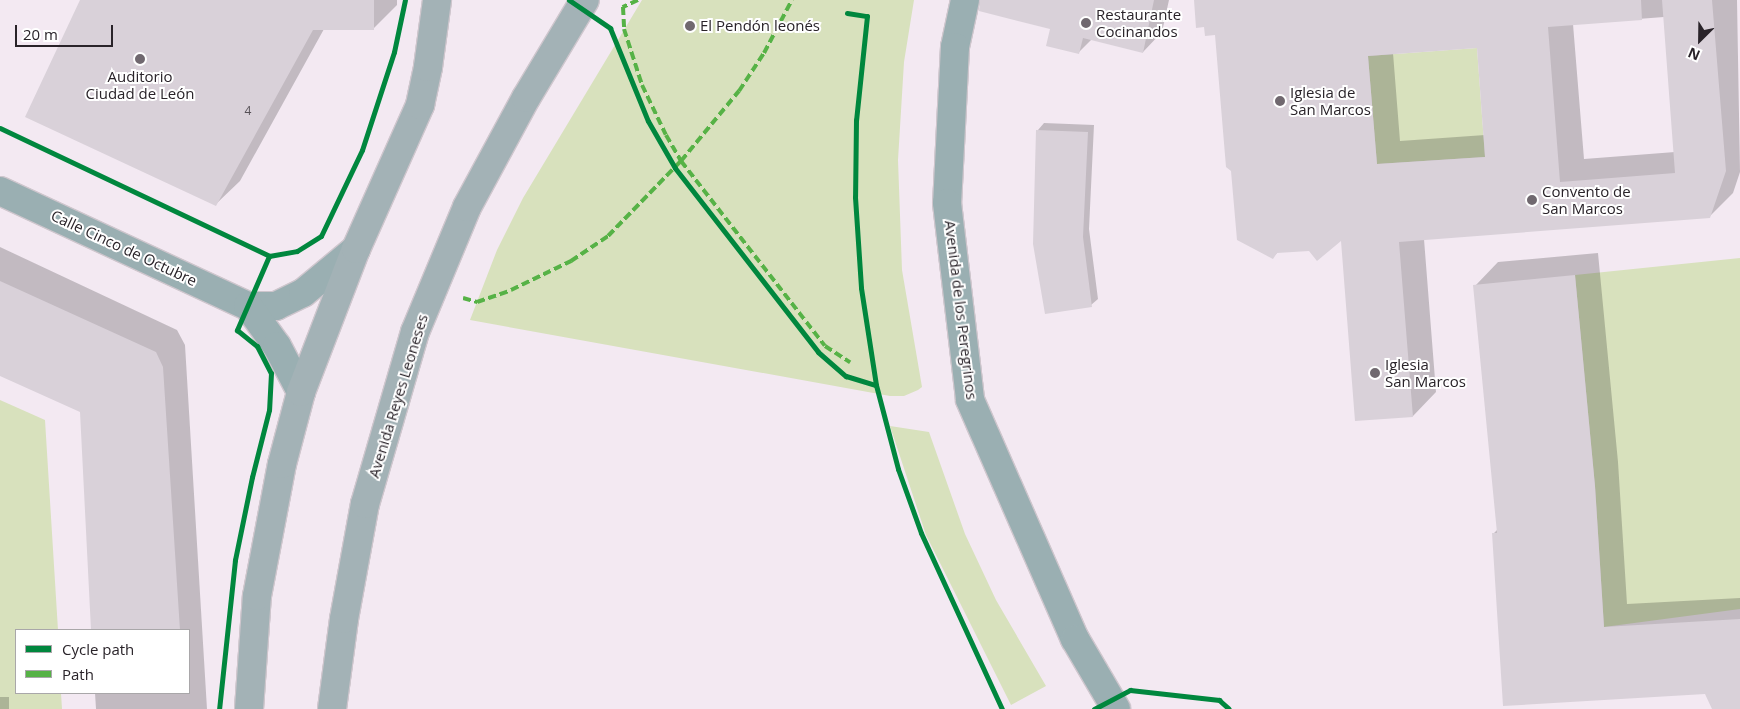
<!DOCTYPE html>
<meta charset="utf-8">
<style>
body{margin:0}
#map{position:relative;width:1740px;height:709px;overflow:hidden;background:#f3e9f2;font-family:"Open Sans",sans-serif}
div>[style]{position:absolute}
.green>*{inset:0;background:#d8e1bd}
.shadow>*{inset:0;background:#0003}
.building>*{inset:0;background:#d9d1d9}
.roads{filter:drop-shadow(1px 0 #cec6cd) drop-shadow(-1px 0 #cec6cd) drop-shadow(0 1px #cec6cd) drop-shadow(0 -1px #cec6cd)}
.street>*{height:28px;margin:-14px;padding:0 14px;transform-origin:14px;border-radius:14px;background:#9aafb2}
.primary>*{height:28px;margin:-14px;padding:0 14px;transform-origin:14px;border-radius:14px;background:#a3b2b6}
.quiet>*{height:4px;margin-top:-2px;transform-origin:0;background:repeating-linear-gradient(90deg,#56b246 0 8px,transparent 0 12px)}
.cycleway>*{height:5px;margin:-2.5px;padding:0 2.5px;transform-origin:2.5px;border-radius:2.5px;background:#00873e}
.dots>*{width:14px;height:14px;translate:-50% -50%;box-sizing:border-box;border:2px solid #fff;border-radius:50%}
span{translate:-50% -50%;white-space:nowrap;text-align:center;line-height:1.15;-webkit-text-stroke:4px #fff;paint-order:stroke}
.number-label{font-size:12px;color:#565056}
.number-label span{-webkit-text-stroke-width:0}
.poi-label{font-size:15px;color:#292329}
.left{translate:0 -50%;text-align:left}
.street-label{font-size:15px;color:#292329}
.legend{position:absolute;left:15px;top:629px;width:175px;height:65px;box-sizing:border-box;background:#fff;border:1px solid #a9a7a9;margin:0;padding:6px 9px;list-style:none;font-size:15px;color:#292329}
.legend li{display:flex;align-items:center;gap:10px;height:25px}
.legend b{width:25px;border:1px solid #a9a7a9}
.north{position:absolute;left:1675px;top:15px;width:50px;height:50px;-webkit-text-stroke:4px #fff;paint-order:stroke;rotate:203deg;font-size:14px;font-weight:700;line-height:20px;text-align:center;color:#292329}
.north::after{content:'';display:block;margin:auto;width:18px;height:22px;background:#292329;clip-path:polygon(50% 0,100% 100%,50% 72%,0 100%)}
.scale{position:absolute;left:15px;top:25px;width:98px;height:22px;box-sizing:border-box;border:2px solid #292329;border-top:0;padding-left:6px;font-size:15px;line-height:18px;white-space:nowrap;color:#292329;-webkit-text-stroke:4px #fff;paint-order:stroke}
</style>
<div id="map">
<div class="green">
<i style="clip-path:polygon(642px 0,914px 0,904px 62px,898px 160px,902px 270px,922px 387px,918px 390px,904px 396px,890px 396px,470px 320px,497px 250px,523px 198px)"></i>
<i style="clip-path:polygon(1477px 48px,1485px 157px,1377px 164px,1368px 56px)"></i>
<i style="clip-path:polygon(1740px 258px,1740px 609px,1604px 627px,1595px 486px,1575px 275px)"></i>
<i style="clip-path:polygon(0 400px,45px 420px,58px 630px,16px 630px,16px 693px,61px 693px,62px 709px,0 709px)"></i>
<i style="clip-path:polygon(890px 426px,929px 432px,965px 534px,996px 600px,1046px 686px,1011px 705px,926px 535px)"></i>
</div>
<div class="shadow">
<i style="clip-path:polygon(82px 0,397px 0,397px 5px,374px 28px,324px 29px,240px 181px,216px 204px)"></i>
<i style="clip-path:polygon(1002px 0,1169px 0,1162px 32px,1143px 52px,1092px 39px,1078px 53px,1052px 28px)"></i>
<i style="clip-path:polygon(evenodd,1203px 0,1737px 0,1740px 172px,1733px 193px,1709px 217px,1424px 239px,1436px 392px,1413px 416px,1356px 420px,1342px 238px,1278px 252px,1273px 257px,1232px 171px,1217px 34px,1203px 0,1664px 17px,1675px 152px,1584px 159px,1573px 24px,1664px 17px,1203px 0,1478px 47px,1485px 135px,1400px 141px,1393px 53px,1478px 47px)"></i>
<i style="clip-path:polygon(1044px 123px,1094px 125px,1089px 229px,1098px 299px,1091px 305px,1038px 130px)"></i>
<i style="clip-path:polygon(0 247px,177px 330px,185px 345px,207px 709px,96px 709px,95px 693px,189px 693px,189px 630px,92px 630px,81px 411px,0 373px)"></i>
<i style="clip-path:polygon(1598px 253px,1618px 462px,1627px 604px,1740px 598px,1740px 709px,1713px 709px,1706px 693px,1504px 705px,1493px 534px,1498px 529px,1475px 286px,1498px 262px)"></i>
<i style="clip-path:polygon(0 697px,9px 697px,9px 709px,0 709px)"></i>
</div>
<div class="building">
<i style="clip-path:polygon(80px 0,374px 0,374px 30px,313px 30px,216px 206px,25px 117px)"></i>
<i style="clip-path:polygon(980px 0,1154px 0,1143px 53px,1083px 38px,1079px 54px,1046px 46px,1050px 29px,979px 11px)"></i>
<i style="clip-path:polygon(evenodd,1194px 0,1641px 0,1642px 20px,1548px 27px,1560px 182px,1675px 173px,1662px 0,1712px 0,1726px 171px,1710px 218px,1399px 242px,1413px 417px,1355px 421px,1341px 241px,1317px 261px,1309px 251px,1277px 253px,1273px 259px,1237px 240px,1231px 171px,1226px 167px,1215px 35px,1205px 36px,1204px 27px,1196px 28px,1194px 0,1477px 48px,1485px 157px,1377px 164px,1368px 56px,1477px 48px)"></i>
<i style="clip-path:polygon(1036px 130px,1088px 132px,1083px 237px,1092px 307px,1045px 314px,1033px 244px)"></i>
<i style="clip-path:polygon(1575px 275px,1595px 486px,1604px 627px,1740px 619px,1740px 709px,1712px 709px,1705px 694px,1503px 706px,1492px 533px,1497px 533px,1473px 285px)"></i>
<i style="clip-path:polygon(0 281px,156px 352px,163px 367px,180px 630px,91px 630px,80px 412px,0 376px)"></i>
</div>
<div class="roads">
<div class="street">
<i style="left:965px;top:0;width:48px;rotate:102deg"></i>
<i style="left:955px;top:47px;width:156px;rotate:92.9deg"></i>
<i style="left:947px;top:203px;width:198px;rotate:83.3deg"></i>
<i style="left:970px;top:400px;width:261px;rotate:66.3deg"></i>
<i style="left:1075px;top:639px;width:81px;rotate:59.6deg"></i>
<i style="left:0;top:191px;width:273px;rotate:24.9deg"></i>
<i style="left:248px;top:306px;width:28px"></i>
<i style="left:276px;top:306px;width:30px;rotate:-26deg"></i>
<i style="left:303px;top:293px;width:69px;rotate:-39.7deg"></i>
<i style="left:248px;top:306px;width:49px;rotate:54.1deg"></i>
<i style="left:277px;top:346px;width:52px;rotate:62.4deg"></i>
</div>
<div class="primary">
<i style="left:249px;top:709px;width:113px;rotate:-86deg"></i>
<i style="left:257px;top:596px;width:134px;rotate:-79.3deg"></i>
<i style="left:282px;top:464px;width:74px;rotate:-75.2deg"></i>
<i style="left:301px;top:392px;width:153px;rotate:-69deg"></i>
<i style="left:356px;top:249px;width:158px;rotate:-66deg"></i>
<i style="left:420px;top:105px;width:39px;rotate:-78deg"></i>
<i style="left:428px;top:67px;width:68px;rotate:-82.3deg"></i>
<i style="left:332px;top:709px;width:91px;rotate:-82.4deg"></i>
<i style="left:344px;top:619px;width:117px;rotate:-79.7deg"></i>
<i style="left:365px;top:504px;width:179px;rotate:-73.8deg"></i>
<i style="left:415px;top:332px;width:135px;rotate:-67.4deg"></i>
<i style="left:467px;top:207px;width:124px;rotate:-61.6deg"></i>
<i style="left:526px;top:98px;width:114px;rotate:-59deg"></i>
</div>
</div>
<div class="quiet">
<i style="left:638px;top:0;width:17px;rotate:155deg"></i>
<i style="left:623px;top:7px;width:22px;rotate:87deg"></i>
<i style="left:624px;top:29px;width:59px;rotate:72.2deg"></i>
<i style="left:642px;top:85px;width:55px;rotate:64.4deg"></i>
<i style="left:666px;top:135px;width:30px;rotate:60deg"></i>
<i style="left:681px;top:161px;width:234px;rotate:52.1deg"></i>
<i style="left:825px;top:346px;width:30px;rotate:33deg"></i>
<i style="left:463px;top:298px;width:15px;rotate:16deg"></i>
<i style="left:477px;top:302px;width:36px;rotate:-19deg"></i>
<i style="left:511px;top:290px;width:67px;rotate:-25.8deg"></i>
<i style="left:571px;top:261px;width:45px;rotate:-34deg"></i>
<i style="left:608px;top:236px;width:105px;rotate:-45.8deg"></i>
<i style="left:681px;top:161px;width:91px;rotate:-50.4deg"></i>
<i style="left:739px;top:91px;width:45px;rotate:-56.7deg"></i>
<i style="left:764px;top:53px;width:60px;rotate:-62.2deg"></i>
</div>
<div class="cycleway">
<i style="left:569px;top:0;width:50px;rotate:34.3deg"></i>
<i style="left:610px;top:28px;width:100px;rotate:67.8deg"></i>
<i style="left:648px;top:121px;width:54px;rotate:60.1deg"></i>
<i style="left:675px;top:168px;width:233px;rotate:52.1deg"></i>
<i style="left:818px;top:352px;width:37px;rotate:41deg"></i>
<i style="left:846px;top:376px;width:31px;rotate:17deg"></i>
<i style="left:847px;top:13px;width:20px;rotate:9deg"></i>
<i style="left:867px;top:16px;width:105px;rotate:96deg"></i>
<i style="left:856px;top:120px;width:77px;rotate:90.7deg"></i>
<i style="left:855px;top:197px;width:91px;rotate:86.2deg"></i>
<i style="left:861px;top:288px;width:98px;rotate:81.2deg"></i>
<i style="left:876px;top:385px;width:87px;rotate:75.3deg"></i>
<i style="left:898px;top:469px;width:68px;rotate:70.2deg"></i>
<i style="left:921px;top:533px;width:194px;rotate:65.3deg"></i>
<i style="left:0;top:128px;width:298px;rotate:25.4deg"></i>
<i style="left:269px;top:256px;width:81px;rotate:113.4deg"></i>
<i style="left:237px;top:330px;width:26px;rotate:39deg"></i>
<i style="left:257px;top:346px;width:30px;rotate:63deg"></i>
<i style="left:271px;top:373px;width:37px;rotate:93deg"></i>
<i style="left:269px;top:410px;width:69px;rotate:104.2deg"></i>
<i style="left:252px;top:477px;width:85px;rotate:101.6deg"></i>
<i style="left:235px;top:560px;width:150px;rotate:96.1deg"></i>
<i style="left:269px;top:256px;width:28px;rotate:-10deg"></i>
<i style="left:297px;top:251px;width:28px;rotate:-32deg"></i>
<i style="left:321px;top:236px;width:95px;rotate:-64.5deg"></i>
<i style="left:362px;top:150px;width:103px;rotate:-71.9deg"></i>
<i style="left:394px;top:52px;width:53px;rotate:-78.1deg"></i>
<i style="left:1094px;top:709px;width:41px;rotate:-27.8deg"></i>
<i style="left:1130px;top:690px;width:90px;rotate:6.4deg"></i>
<i style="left:1219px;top:700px;width:13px;rotate:42deg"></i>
</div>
<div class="dots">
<i style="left:1086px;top:23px;background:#70686f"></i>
<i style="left:690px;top:26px;background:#70686f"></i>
<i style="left:140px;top:59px;background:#70686f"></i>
<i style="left:1280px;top:101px;background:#70686f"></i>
<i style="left:1532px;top:200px;background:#70686f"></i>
<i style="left:1375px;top:373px;background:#70686f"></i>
</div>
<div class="number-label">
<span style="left:248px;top:111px">4</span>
</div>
<div class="poi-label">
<span class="left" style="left:1096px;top:23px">Restaurante<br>Cocinandos</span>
<span class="left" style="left:700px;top:26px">El Pendón leonés</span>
<span style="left:140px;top:85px">Auditorio<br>Ciudad de León</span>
<span class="left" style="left:1290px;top:101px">Iglesia de<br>San Marcos</span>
<span class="left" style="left:1542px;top:200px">Convento de<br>San Marcos</span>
<span class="left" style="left:1385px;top:373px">Iglesia<br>San Marcos</span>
</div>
<div class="street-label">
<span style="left:124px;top:248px;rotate:25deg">Calle Cinco de Octubre</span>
<span style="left:961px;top:310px;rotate:83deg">Avenida de los Peregrinos</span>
<span style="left:398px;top:396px;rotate:-73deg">Avenida Reyes Leoneses</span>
</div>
<ul class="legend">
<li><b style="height:6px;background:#00873e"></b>Cycle path</li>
<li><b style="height:6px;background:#56b246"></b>Path</li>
</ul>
<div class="north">N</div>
<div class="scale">20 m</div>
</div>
